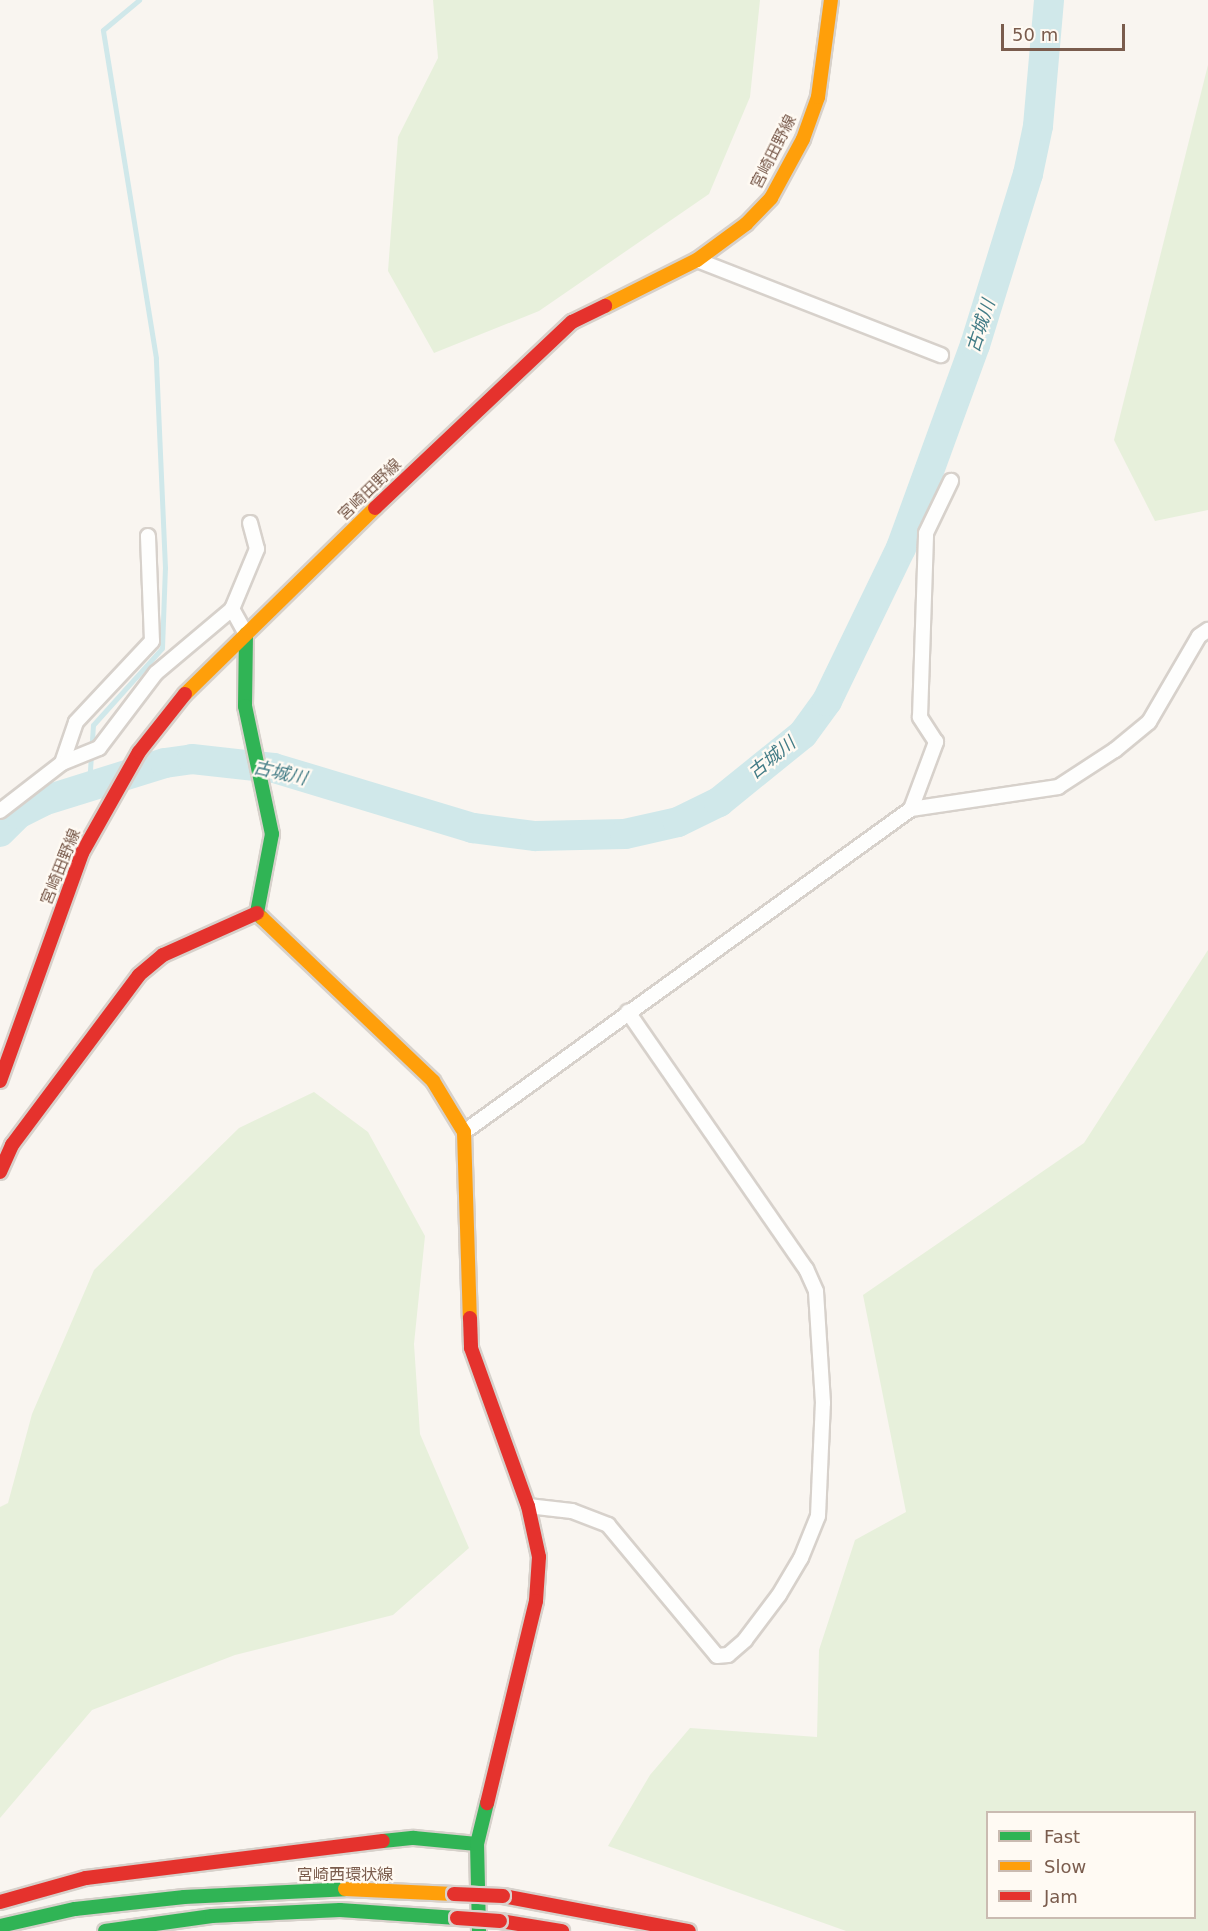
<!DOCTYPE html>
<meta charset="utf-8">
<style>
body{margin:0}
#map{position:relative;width:1208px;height:1931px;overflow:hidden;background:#f9f5f0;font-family:"DejaVu Sans","Noto Sans JP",sans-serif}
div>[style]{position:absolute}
.green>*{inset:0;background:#e7f0db}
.stream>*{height:5px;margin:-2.5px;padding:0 2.5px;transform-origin:2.5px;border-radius:2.5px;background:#d0e8ea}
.river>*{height:30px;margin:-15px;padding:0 15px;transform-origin:15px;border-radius:15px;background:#d0e8ea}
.roads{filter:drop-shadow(2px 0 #d7d1cb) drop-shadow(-2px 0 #d7d1cb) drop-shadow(0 2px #d7d1cb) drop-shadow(0 -2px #d7d1cb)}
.street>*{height:14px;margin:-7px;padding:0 7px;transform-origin:7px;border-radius:7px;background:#fefefd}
.fast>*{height:14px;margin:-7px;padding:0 7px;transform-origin:7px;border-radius:7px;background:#30b455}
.slow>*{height:14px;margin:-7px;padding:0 7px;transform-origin:7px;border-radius:7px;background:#ff9f0a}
.jam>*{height:14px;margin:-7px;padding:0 7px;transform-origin:7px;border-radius:7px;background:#e5322d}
.bridges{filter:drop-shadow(2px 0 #dad1cc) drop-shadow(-2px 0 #dad1cc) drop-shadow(0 2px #dad1cc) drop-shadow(0 -2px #dad1cc)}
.jam-bridge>*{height:14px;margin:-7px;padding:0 7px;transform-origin:7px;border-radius:7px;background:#e5322d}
span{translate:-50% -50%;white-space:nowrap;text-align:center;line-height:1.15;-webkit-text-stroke:4.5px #fffaf3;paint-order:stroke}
.street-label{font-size:16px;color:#7a5c4d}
.water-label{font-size:18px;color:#437c86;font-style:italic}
.legend{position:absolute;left:986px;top:1811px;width:210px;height:108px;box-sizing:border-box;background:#fffaf3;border:2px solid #cabbb1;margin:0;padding:8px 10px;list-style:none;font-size:18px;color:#7a5c4d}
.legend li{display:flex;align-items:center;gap:12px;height:30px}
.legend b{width:30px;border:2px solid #cabbb1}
.scale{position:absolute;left:1001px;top:24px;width:124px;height:27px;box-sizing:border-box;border:3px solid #7a5c4d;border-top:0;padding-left:8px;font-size:18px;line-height:21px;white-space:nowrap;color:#7a5c4d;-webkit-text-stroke:4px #fffaf3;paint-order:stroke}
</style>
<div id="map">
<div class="green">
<i style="clip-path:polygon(433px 0,760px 0,750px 97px,709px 194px,539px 311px,434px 353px,388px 271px,398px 137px,438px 58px)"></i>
<i style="clip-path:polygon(1208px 65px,1208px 510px,1155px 521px,1114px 440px)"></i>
<i style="clip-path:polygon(evenodd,1208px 950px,1208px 1931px,846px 1931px,608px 1846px,650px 1775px,690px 1728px,817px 1737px,819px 1650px,855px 1540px,906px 1512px,863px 1295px,1084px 1143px,1208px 950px,988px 1812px,1194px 1812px,1194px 1918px,988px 1918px,988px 1812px)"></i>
<i style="clip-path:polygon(314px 1092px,368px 1132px,425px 1236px,414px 1344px,420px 1434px,469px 1548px,393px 1615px,235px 1655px,92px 1710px,0 1818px,0 1507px,8px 1503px,32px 1414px,94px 1270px,239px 1128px)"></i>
</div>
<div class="stream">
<i style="left:89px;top:785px;width:60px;rotate:-86.2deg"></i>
<i style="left:93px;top:725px;width:103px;rotate:-48.1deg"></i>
<i style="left:162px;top:648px;width:80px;rotate:-87.9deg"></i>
<i style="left:165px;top:568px;width:210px;rotate:-92.5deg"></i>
<i style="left:156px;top:358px;width:332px;rotate:-99.2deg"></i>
<i style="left:103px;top:30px;width:47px;rotate:-39.8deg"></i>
</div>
<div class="river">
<i style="left:0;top:832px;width:25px;rotate:-45deg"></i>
<i style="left:18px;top:814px;width:28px;rotate:-27deg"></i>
<i style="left:43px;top:801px;width:128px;rotate:-17.3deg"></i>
<i style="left:165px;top:763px;width:27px;rotate:-8deg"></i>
<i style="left:192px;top:759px;width:82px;rotate:6.3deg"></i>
<i style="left:274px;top:768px;width:208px;rotate:16.8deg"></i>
<i style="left:473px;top:828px;width:63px;rotate:7.4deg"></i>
<i style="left:535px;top:836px;width:90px;rotate:-1.3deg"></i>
<i style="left:625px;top:834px;width:54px;rotate:-12.8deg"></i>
<i style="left:678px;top:822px;width:46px;rotate:-26deg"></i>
<i style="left:719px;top:802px;width:108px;rotate:-39deg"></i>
<i style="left:803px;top:734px;width:41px;rotate:-54deg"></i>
<i style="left:827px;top:701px;width:170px;rotate:-64.2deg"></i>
<i style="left:901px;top:548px;width:216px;rotate:-70deg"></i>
<i style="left:975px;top:345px;width:179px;rotate:-72.8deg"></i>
<i style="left:1028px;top:174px;width:49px;rotate:-78.2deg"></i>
<i style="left:1038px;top:126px;width:126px;rotate:-85deg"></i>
</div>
<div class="roads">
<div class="street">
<i style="left:697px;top:260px;width:262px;rotate:21.3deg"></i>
<i style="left:246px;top:634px;width:29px;rotate:-119deg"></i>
<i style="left:232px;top:609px;width:65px;rotate:-67.4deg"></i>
<i style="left:257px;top:549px;width:27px;rotate:-105deg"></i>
<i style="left:62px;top:763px;width:43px;rotate:-71.1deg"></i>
<i style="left:76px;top:722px;width:111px;rotate:-46.8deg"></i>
<i style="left:152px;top:641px;width:105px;rotate:-92.2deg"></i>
<i style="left:911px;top:809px;width:72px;rotate:-69.5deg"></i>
<i style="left:936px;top:742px;width:30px;rotate:-123deg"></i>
<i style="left:920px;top:717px;width:184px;rotate:-88.1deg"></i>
<i style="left:926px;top:533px;width:58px;rotate:-64.3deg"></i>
<i style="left:0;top:811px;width:78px;rotate:-37.7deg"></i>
<i style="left:62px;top:763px;width:40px;rotate:-22deg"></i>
<i style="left:99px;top:748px;width:94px;rotate:-52.8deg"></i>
<i style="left:156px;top:673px;width:99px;rotate:-40.1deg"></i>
<i style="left:464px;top:1132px;width:551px;rotate:-35.85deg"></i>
<i style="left:911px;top:809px;width:149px;rotate:-8.5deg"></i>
<i style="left:1058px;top:787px;width:68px;rotate:-33deg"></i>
<i style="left:1115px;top:750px;width:44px;rotate:-39.5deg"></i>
<i style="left:1149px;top:722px;width:99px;rotate:-59.8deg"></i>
<i style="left:1199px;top:636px;width:11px;rotate:-34deg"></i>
<i style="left:528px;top:1506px;width:44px;rotate:6.5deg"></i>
<i style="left:572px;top:1511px;width:39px;rotate:21deg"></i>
<i style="left:608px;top:1525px;width:170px;rotate:50.2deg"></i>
<i style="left:717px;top:1656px;width:11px;rotate:-5deg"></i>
<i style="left:728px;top:1655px;width:23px;rotate:-41deg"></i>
<i style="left:745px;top:1640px;width:56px;rotate:-52.9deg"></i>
<i style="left:779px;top:1595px;width:43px;rotate:-59.3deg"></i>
<i style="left:801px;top:1558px;width:45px;rotate:-68deg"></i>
<i style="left:818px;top:1516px;width:113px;rotate:-87.5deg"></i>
<i style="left:823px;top:1403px;width:112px;rotate:-93.6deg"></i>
<i style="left:816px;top:1291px;width:24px;rotate:-114deg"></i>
<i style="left:806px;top:1269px;width:313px;rotate:-124.7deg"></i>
</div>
<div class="fast">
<i style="left:246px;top:634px;width:72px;rotate:90.8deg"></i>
<i style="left:245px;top:706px;width:131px;rotate:78.1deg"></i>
<i style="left:272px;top:834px;width:80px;rotate:100.8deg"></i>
<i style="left:257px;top:913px;width:7px;rotate:45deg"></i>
<i style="left:383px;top:1841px;width:31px;rotate:-6deg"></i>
<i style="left:414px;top:1838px;width:63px;rotate:5.4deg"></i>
<i style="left:0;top:1926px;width:77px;rotate:-12.8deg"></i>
<i style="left:75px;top:1909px;width:110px;rotate:-6.3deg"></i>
<i style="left:184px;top:1897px;width:161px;rotate:-2.8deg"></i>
<i style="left:105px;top:1931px;width:108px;rotate:-8deg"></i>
<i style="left:212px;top:1916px;width:128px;rotate:-2.7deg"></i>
<i style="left:340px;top:1910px;width:117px;rotate:3.9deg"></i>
<i style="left:479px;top:1931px;width:87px;rotate:-91.3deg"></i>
<i style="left:477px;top:1844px;width:42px;rotate:-76.3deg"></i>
</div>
<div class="slow">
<i style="left:605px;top:306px;width:103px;rotate:-26.6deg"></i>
<i style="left:697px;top:260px;width:61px;rotate:-36.3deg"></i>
<i style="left:746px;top:224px;width:36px;rotate:-46deg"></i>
<i style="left:771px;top:198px;width:67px;rotate:-61.5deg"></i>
<i style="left:803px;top:139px;width:45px;rotate:-70.3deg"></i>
<i style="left:818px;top:97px;width:98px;rotate:-82.4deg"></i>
<i style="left:185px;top:694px;width:266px;rotate:-44.4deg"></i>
<i style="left:262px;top:918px;width:236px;rotate:43.6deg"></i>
<i style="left:433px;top:1081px;width:60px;rotate:58.7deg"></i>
<i style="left:464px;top:1132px;width:186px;rotate:88.2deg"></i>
<i style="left:345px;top:1889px;width:109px;rotate:2.6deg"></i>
</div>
<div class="jam">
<i style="left:375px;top:508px;width:271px;rotate:-43.4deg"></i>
<i style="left:572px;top:322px;width:37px;rotate:-26deg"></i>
<i style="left:0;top:1081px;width:242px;rotate:-70.2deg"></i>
<i style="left:82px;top:853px;width:116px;rotate:-60.6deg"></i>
<i style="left:139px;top:752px;width:74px;rotate:-51.6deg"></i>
<i style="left:0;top:1172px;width:30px;rotate:-66deg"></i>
<i style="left:12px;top:1145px;width:212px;rotate:-53.2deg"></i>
<i style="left:139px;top:975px;width:31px;rotate:-40deg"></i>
<i style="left:163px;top:955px;width:103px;rotate:-24.1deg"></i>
<i style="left:470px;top:1318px;width:30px;rotate:88deg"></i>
<i style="left:471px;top:1348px;width:168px;rotate:70.2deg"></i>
<i style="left:528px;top:1506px;width:52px;rotate:77.8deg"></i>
<i style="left:539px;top:1557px;width:44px;rotate:93.9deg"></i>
<i style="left:536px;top:1601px;width:208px;rotate:103.6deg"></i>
<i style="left:503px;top:1896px;width:189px;rotate:10.7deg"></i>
<i style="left:0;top:1902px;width:89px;rotate:-15.6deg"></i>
<i style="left:86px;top:1878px;width:299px;rotate:-7.1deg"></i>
<i style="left:500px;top:1921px;width:63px;rotate:9.2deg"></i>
</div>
</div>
<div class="bridges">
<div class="jam-bridge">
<i style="left:454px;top:1894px;width:49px;rotate:2.3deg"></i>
<i style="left:457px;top:1918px;width:43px;rotate:4deg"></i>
</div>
</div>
<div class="street-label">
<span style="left:774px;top:152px;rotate:-63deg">宮崎田野線</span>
<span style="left:370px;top:490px;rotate:-44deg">宮崎田野線</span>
<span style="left:61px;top:867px;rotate:-68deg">宮崎田野線</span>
<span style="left:345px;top:1875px">宮崎西環状線</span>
</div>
<div class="water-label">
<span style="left:981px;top:326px;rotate:-72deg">古城川</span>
<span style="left:772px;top:758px;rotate:-39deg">古城川</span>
<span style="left:280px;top:773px;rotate:13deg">古城川</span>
</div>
<ul class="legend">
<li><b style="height:8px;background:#30b455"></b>Fast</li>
<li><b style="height:8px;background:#ff9f0a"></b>Slow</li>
<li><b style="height:8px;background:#e5322d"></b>Jam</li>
</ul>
<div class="scale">50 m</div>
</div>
